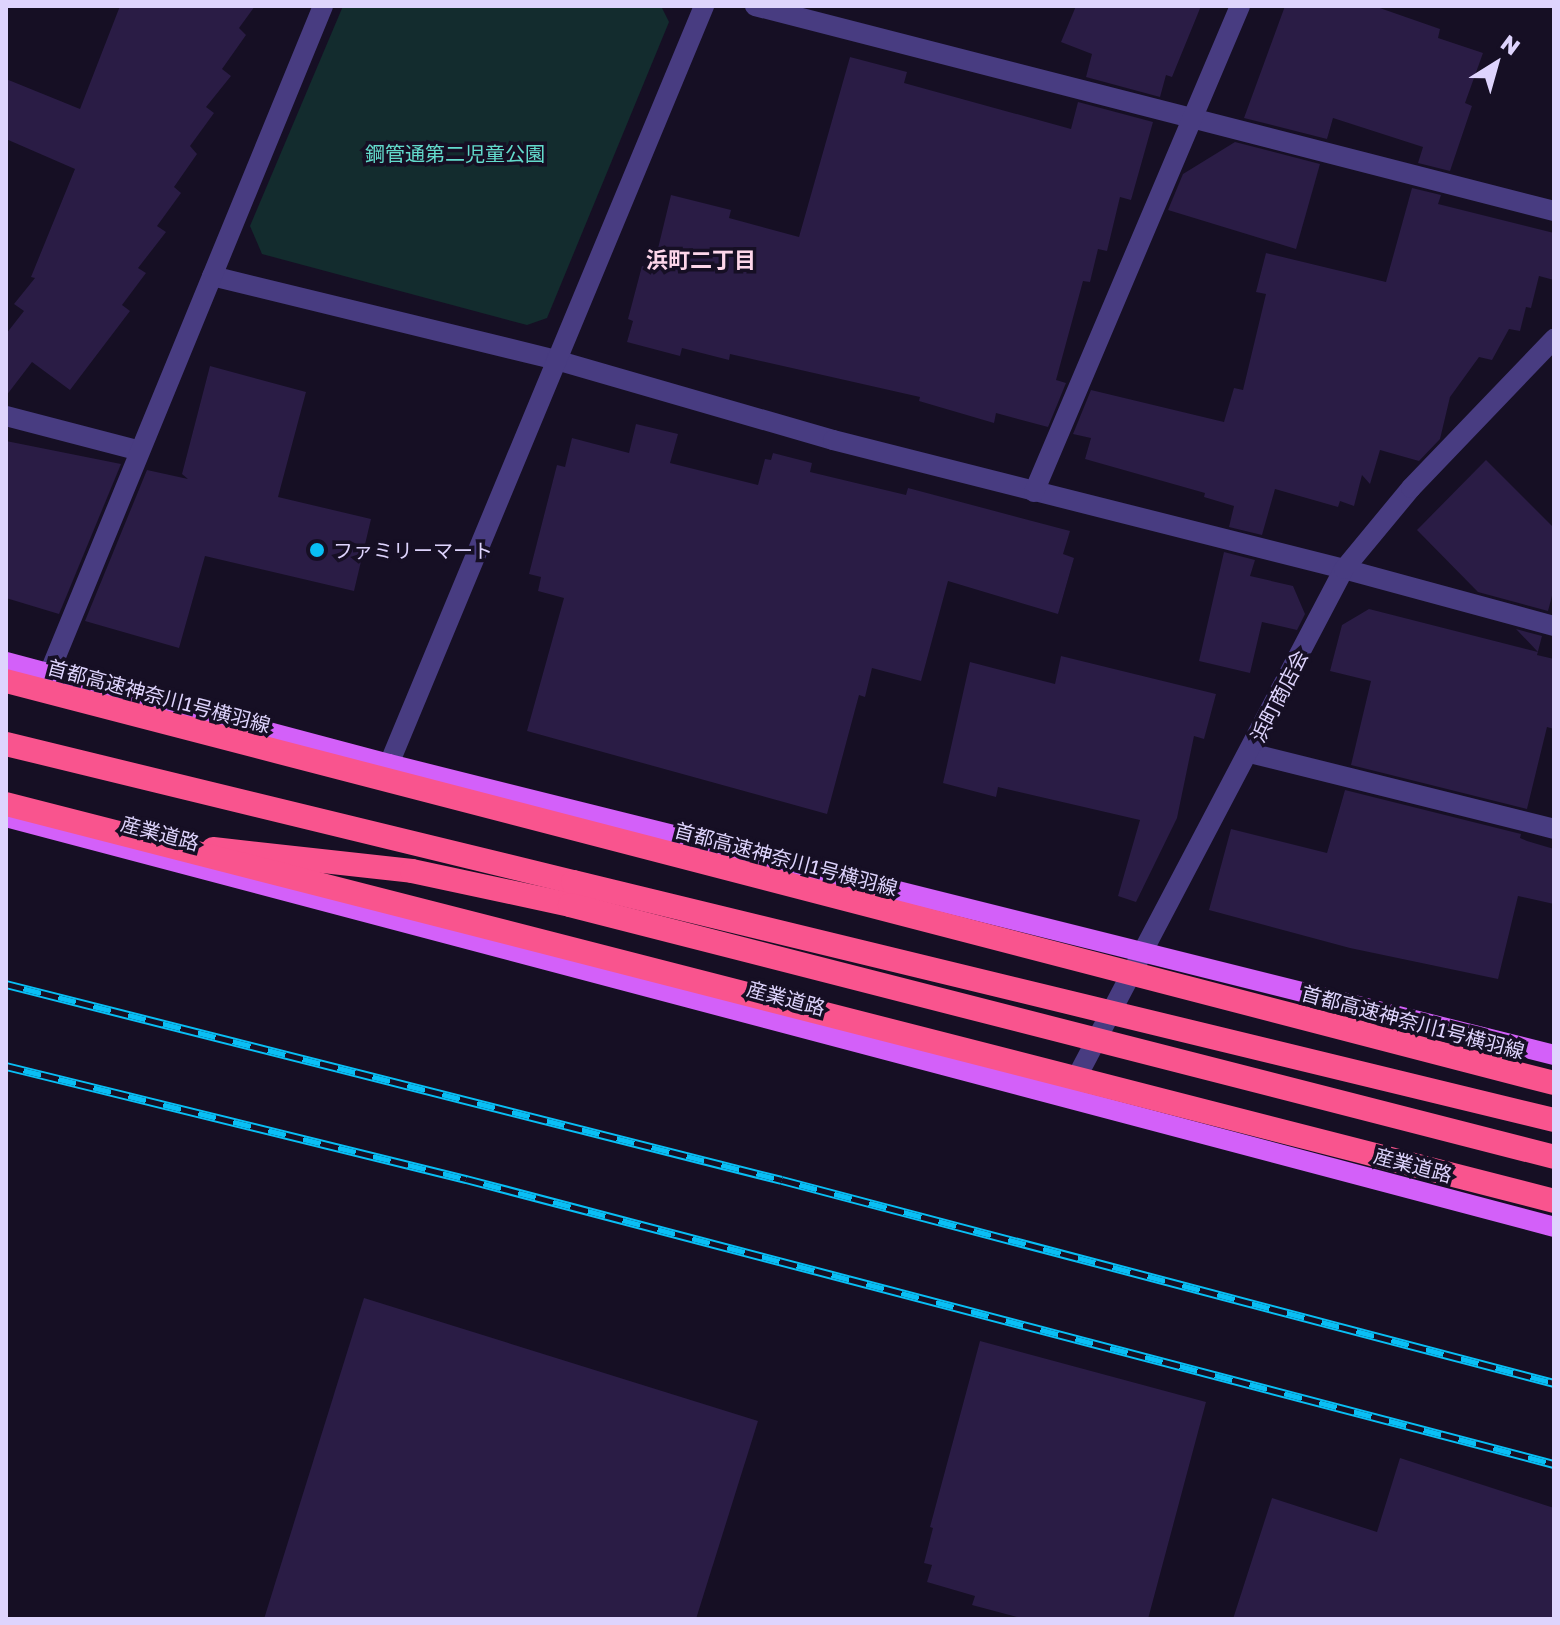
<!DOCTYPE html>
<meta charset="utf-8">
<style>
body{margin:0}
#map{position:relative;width:1560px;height:1625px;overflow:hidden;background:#160f24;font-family:"Golos Text","Noto Sans JP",sans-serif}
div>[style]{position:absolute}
.green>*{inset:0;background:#132c2e}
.building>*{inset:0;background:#2a1c45}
.street>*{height:20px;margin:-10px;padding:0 10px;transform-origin:10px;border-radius:10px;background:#483c81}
.primary>*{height:20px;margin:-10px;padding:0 10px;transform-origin:10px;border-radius:10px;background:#d360f9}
.highway>*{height:24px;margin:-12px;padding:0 12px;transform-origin:12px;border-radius:12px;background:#f9548e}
.rail>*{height:9px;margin-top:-4.5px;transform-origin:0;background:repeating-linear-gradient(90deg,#160f24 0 18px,#09bff5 0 36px);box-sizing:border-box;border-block:2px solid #09bff5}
.highway-bridge>*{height:24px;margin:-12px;padding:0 12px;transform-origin:12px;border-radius:12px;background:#f9548e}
.dots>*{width:22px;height:22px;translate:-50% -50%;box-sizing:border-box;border:4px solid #160f24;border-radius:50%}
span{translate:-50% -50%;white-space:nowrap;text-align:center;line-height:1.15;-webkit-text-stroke:7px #160f24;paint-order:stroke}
.park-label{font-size:20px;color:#63dbcc}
.poi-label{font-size:20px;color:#ded4fd}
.left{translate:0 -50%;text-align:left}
.street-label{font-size:20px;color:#ded4fd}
.neighbourhood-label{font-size:22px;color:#fdd6ea;font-weight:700}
.frame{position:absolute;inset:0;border:8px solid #ded4fd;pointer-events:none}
.north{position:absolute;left:1456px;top:24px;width:80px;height:80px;-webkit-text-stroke:6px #160f24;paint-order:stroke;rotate:37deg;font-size:22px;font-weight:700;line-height:32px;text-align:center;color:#ded4fd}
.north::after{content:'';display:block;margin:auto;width:28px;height:36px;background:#ded4fd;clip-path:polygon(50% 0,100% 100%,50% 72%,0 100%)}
</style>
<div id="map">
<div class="green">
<i style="clip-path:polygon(343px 6px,661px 6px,669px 22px,547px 318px,527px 325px,262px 254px,250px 226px)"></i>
</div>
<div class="building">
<i style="clip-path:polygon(120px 6px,255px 6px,239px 28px,246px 35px,222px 69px,231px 76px,206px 107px,214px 113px,190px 146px,197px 154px,174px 187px,181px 193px,157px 226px,166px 232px,138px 268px,146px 273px,122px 305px,130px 311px,70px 390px,32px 362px,6px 396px,6px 334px,24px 311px,14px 304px,35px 278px,31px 277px,75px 169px,6px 139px,6px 79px,80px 109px)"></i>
<i style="clip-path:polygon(1076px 6px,1201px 6px,1172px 77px,1166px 75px,1160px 97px,1086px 77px,1092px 54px,1061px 42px)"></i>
<i style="clip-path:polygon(1285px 6px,1374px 6px,1440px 29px,1438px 38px,1483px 53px,1465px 103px,1472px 106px,1450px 171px,1418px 163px,1423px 147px,1333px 118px,1327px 139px,1244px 118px)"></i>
<i style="clip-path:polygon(850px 57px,907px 72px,904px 83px,1071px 129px,1078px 102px,1153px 122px,1131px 200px,1120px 197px,1107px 251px,1098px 249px,1090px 282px,1083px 281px,1056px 380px,1066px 383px,1048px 427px,996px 413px,994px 423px,919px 401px,920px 397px,730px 354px,729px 360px,682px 348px,680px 356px,627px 342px,633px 321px,628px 319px,642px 266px,653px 269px,671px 195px,731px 210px,729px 218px,799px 237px)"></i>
<i style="clip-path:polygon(1235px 142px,1320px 164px,1296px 249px,1168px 210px,1183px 174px)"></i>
<i style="clip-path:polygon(1412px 188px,1441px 195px,1438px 204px,1554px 233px,1554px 280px,1539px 276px,1531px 308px,1526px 307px,1520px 331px,1509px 329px,1492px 360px,1479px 357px,1450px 397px,1440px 439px,1419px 461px,1380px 450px,1370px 484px,1362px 475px,1354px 506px,1340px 501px,1338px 507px,1275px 489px,1262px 535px,1229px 527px,1234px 506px,1204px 497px,1205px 493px,1085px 459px,1091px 438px,1073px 434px,1091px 390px,1224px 422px,1234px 388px,1243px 390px,1266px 294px,1256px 292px,1266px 253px,1386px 282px)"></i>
<i style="clip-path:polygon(210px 366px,306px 392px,278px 497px,371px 519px,354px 591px,205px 556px,179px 648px,85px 621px,147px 470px,188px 479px,182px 474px)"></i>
<i style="clip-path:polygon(636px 424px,678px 434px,670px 463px,758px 485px,765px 459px,771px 460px,773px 453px,812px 463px,810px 472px,906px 495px,908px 488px,1070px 531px,1063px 554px,1074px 558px,1058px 614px,948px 581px,921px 681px,872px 668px,865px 697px,859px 695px,827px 814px,527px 731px,564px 598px,538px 591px,541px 577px,529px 574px,557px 465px,565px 467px,572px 438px,629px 453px)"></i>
<i style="clip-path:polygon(6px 441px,121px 464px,59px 614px,6px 598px)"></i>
<i style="clip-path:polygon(1486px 460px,1554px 528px,1554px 588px,1548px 611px,1478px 592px,1417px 530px)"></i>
<i style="clip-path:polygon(1224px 552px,1255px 560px,1250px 576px,1293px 586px,1305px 614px,1297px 630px,1262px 622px,1250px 673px,1199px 661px)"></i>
<i style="clip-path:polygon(1369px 609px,1538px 652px,1516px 629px,1542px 636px,1537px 655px,1554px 659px,1554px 729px,1547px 727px,1527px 809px,1351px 765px,1371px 681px,1330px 671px,1342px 625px)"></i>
<i style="clip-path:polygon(1061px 656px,1216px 694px,1204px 739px,1194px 736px,1177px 818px,1136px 902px,1118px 896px,1140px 820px,998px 787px,996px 797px,943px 783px,970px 662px,1055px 684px)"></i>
<i style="clip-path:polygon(1345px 790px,1521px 834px,1520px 838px,1527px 841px,1554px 849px,1554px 904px,1518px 896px,1498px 979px,1350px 948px,1209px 910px,1231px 829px,1327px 853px)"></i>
<i style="clip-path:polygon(364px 1298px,758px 1421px,696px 1619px,264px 1619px)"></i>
<i style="clip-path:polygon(980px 1341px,1206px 1402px,1148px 1619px,1025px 1619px,972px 1605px,975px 1596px,927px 1582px,932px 1565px,924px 1563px,933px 1528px,930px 1527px)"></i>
<i style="clip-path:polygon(1400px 1458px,1554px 1508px,1554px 1619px,1233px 1619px,1272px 1498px,1377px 1532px)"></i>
</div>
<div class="street">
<i style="left:755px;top:6px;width:825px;rotate:14.39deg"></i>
<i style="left:212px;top:276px;width:354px;rotate:13.7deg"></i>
<i style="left:556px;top:360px;width:288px;rotate:16.1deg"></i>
<i style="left:833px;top:440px;width:527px;rotate:14.17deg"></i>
<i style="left:1344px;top:569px;width:218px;rotate:15.2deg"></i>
<i style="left:6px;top:416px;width:138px;rotate:14.6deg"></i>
<i style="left:1034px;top:492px;width:528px;rotate:-67.03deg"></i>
<i style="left:50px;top:671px;width:719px;rotate:-67.68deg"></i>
<i style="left:1250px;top:753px;width:313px;rotate:14deg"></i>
<i style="left:389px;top:764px;width:821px;rotate:-67.43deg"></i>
<i style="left:1070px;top:1090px;width:589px;rotate:-62.26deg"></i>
<i style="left:1344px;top:569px;width:105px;rotate:-50.4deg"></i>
<i style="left:1411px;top:488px;width:207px;rotate:-46.2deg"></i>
</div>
<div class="primary">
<i style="left:6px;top:662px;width:396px;rotate:14.9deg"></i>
<i style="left:389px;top:764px;width:1201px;rotate:14.02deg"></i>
<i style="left:6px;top:817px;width:1601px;rotate:14.83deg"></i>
</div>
<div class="highway">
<i style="left:6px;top:744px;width:584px;rotate:13.68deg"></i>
<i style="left:213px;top:849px;width:200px;rotate:6.3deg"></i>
<i style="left:412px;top:871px;width:162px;rotate:12.1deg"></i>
</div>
<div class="rail">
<i style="left:6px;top:984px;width:800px;rotate:14.18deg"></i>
<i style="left:782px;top:1180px;width:798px;rotate:14.73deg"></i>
<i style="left:6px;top:1066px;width:474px;rotate:13.8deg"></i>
<i style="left:466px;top:1179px;width:1125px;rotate:14.68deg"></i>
</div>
<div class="highway-bridge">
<i style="left:6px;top:681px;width:1599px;rotate:14.56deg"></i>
<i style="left:6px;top:804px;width:1598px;rotate:14.38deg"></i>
<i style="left:573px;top:882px;width:1009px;rotate:13.64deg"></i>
<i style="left:570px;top:905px;width:1016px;rotate:14.36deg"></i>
</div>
<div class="dots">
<i style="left:317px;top:550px;background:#09bff5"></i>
</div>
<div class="park-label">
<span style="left:455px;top:153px">鋼管通第二児童公園</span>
</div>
<div class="poi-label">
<span class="left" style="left:333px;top:550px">ファミリーマート</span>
</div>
<div class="street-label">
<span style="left:159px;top:696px;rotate:15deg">首都高速神奈川1号横羽線</span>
<span style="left:1279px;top:696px;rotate:-63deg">浜町商店会</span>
<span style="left:160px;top:833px;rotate:15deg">産業道路</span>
<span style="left:786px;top:859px;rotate:15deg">首都高速神奈川1号横羽線</span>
<span style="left:786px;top:998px;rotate:15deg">産業道路</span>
<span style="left:1413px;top:1022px;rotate:15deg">首都高速神奈川1号横羽線</span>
<span style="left:1413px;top:1165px;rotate:15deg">産業道路</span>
</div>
<div class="neighbourhood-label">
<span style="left:701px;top:260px">浜町二丁目</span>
</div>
<div class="frame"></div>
<div class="north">N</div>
</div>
